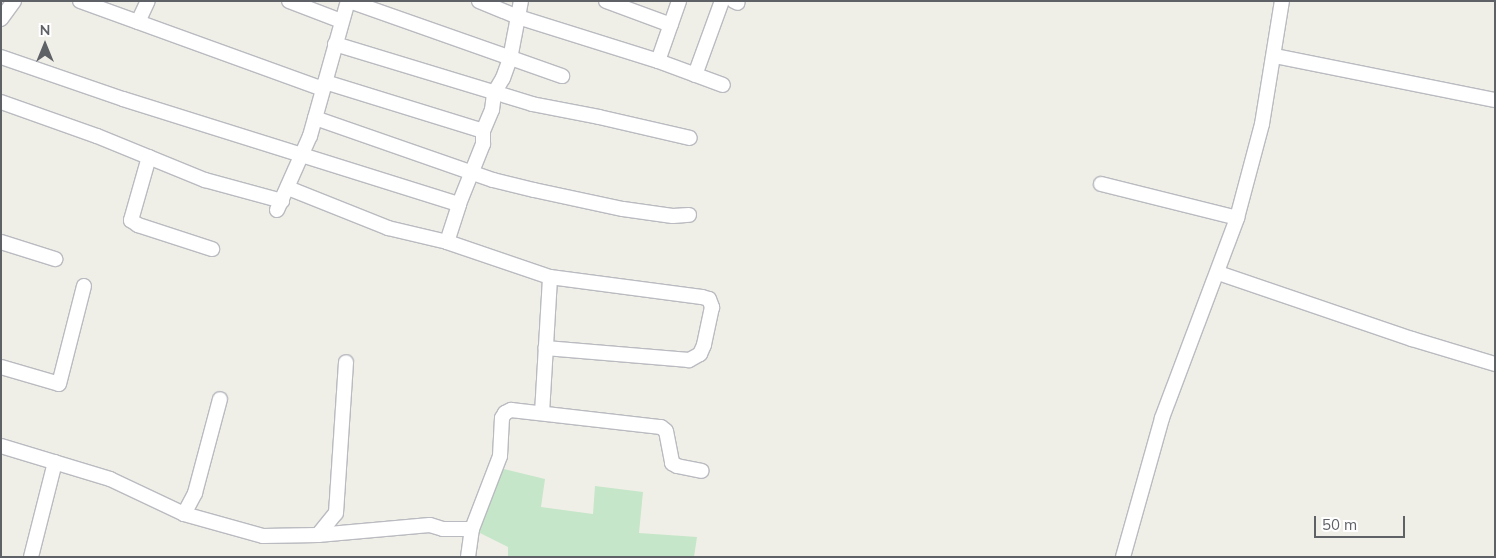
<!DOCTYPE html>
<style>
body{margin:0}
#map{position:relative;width:1496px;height:558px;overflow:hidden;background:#f0efe7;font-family:Mulish,sans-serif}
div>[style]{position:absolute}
.green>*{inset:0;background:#c5e6c8}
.roads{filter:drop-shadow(1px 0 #b9bbc0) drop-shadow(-1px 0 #b9bbc0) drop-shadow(0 1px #b9bbc0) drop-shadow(0 -1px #b9bbc0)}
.minor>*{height:14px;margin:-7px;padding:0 7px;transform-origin:7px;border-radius:7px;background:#fff}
span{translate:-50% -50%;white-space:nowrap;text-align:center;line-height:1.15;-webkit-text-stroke:4px #fff;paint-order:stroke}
.frame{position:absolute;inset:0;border:2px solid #5e6166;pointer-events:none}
.north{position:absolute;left:20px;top:20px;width:50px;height:50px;-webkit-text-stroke:4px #fff;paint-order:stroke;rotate:0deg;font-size:14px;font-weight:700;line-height:20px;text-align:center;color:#5e6166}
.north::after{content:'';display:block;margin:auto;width:18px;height:22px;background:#5e6166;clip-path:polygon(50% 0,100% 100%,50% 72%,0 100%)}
.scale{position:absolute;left:1314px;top:516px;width:91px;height:22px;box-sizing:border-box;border:2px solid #5e6166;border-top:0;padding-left:6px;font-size:15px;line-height:18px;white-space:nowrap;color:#5e6166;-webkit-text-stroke:4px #fff;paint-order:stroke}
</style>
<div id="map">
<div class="green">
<i style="clip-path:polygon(496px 467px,545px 479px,541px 507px,593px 514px,595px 486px,643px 492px,639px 533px,697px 537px,694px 557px,508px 557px,508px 547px,472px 529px)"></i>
</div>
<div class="roads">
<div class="minor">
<i style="left:80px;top:1px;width:258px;rotate:19.9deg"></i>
<i style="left:289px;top:1px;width:56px;rotate:21deg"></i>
<i style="left:349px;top:1px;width:226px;rotate:19.4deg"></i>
<i style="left:479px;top:1px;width:42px;rotate:22.3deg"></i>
<i style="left:518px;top:17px;width:147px;rotate:17.4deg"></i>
<i style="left:658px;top:61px;width:69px;rotate:20.3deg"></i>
<i style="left:606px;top:1px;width:69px;rotate:20.3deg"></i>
<i style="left:734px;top:1px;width:4px;rotate:27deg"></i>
<i style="left:1px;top:19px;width:22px;rotate:-54deg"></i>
<i style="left:138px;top:22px;width:23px;rotate:-65deg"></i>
<i style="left:335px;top:44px;width:206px;rotate:16.9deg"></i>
<i style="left:532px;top:104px;width:68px;rotate:11deg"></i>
<i style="left:599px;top:117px;width:93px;rotate:13deg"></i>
<i style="left:1275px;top:56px;width:224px;rotate:11.3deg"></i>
<i style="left:1px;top:57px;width:129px;rotate:19deg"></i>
<i style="left:123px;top:99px;width:352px;rotate:17.4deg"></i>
<i style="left:658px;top:61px;width:64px;rotate:-70.7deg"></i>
<i style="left:695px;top:75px;width:79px;rotate:-70deg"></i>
<i style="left:325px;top:82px;width:165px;rotate:17.2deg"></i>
<i style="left:1px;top:102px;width:102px;rotate:19.5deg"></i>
<i style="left:97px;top:136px;width:117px;rotate:22.2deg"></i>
<i style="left:205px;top:180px;width:80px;rotate:15.3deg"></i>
<i style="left:315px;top:118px;width:188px;rotate:19.2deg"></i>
<i style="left:493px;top:180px;width:42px;rotate:13.7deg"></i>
<i style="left:534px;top:190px;width:91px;rotate:12.1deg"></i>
<i style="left:623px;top:209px;width:50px;rotate:8deg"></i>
<i style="left:673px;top:216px;width:16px;rotate:-4deg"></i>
<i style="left:149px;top:157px;width:66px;rotate:105.9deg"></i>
<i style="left:131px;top:220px;width:9px;rotate:36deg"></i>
<i style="left:138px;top:225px;width:78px;rotate:18deg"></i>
<i style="left:1101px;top:184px;width:140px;rotate:14deg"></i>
<i style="left:288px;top:188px;width:108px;rotate:21.8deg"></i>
<i style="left:388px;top:228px;width:61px;rotate:13.3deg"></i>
<i style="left:447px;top:242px;width:109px;rotate:18.8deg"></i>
<i style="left:550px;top:277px;width:153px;rotate:7.5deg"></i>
<i style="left:702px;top:297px;width:7px;rotate:16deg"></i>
<i style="left:709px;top:299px;width:9px;rotate:69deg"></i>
<i style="left:712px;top:307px;width:39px;rotate:102deg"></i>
<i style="left:704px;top:345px;width:10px;rotate:114deg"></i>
<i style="left:700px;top:354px;width:13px;rotate:151deg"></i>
<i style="left:689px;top:360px;width:144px;rotate:-175.2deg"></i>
<i style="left:277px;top:210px;width:81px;rotate:-66deg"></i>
<i style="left:310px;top:136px;width:140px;rotate:-74.3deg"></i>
<i style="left:1px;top:242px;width:57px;rotate:17.5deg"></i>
<i style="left:447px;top:242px;width:40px;rotate:-72deg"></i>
<i style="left:459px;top:204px;width:65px;rotate:-68.2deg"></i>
<i style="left:483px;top:144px;width:13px;rotate:-90deg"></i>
<i style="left:483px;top:131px;width:23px;rotate:-67deg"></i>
<i style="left:492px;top:110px;width:17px;rotate:-83deg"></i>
<i style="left:494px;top:93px;width:17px;rotate:-59deg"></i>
<i style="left:503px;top:78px;width:20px;rotate:-70deg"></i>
<i style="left:510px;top:59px;width:59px;rotate:-79.3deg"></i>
<i style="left:1218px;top:273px;width:205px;rotate:18.8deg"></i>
<i style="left:1412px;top:339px;width:87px;rotate:16.8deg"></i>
<i style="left:1px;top:367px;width:60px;rotate:16.3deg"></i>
<i style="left:59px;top:384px;width:101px;rotate:-75.7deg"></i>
<i style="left:542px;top:413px;width:136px;rotate:-86.6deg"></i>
<i style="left:1px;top:446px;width:114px;rotate:16.8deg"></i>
<i style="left:110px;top:479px;width:82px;rotate:25.3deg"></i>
<i style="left:184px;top:514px;width:82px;rotate:15.6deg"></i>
<i style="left:263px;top:536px;width:55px;rotate:-1deg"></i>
<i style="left:318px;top:535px;width:112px;rotate:-5.1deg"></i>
<i style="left:430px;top:525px;width:14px;rotate:17deg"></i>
<i style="left:443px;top:529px;width:29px"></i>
<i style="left:184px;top:514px;width:24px;rotate:-62deg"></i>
<i style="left:195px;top:493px;width:97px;rotate:-75.1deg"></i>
<i style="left:318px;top:535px;width:28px;rotate:-51deg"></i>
<i style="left:336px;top:513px;width:151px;rotate:-86.2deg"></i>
<i style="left:31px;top:557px;width:98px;rotate:-75.8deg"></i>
<i style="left:468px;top:557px;width:28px;rotate:-82deg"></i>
<i style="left:472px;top:529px;width:78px;rotate:-69deg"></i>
<i style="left:500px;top:456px;width:38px;rotate:-87deg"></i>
<i style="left:502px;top:418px;width:6px;rotate:-59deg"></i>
<i style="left:505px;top:413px;width:7px;rotate:-27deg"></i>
<i style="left:511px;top:410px;width:151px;rotate:6.5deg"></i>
<i style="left:661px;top:427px;width:6px;rotate:39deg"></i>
<i style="left:666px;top:431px;width:33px;rotate:79deg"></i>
<i style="left:672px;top:463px;width:6px;rotate:31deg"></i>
<i style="left:677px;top:466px;width:25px;rotate:11deg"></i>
<i style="left:1123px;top:557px;width:144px;rotate:-74.3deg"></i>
<i style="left:1162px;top:418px;width:214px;rotate:-69.4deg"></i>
<i style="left:1237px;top:218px;width:97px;rotate:-75.1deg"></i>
<i style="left:1262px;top:124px;width:125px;rotate:-80.8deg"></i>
</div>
</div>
<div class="frame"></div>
<div class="north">N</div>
<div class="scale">50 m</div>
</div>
